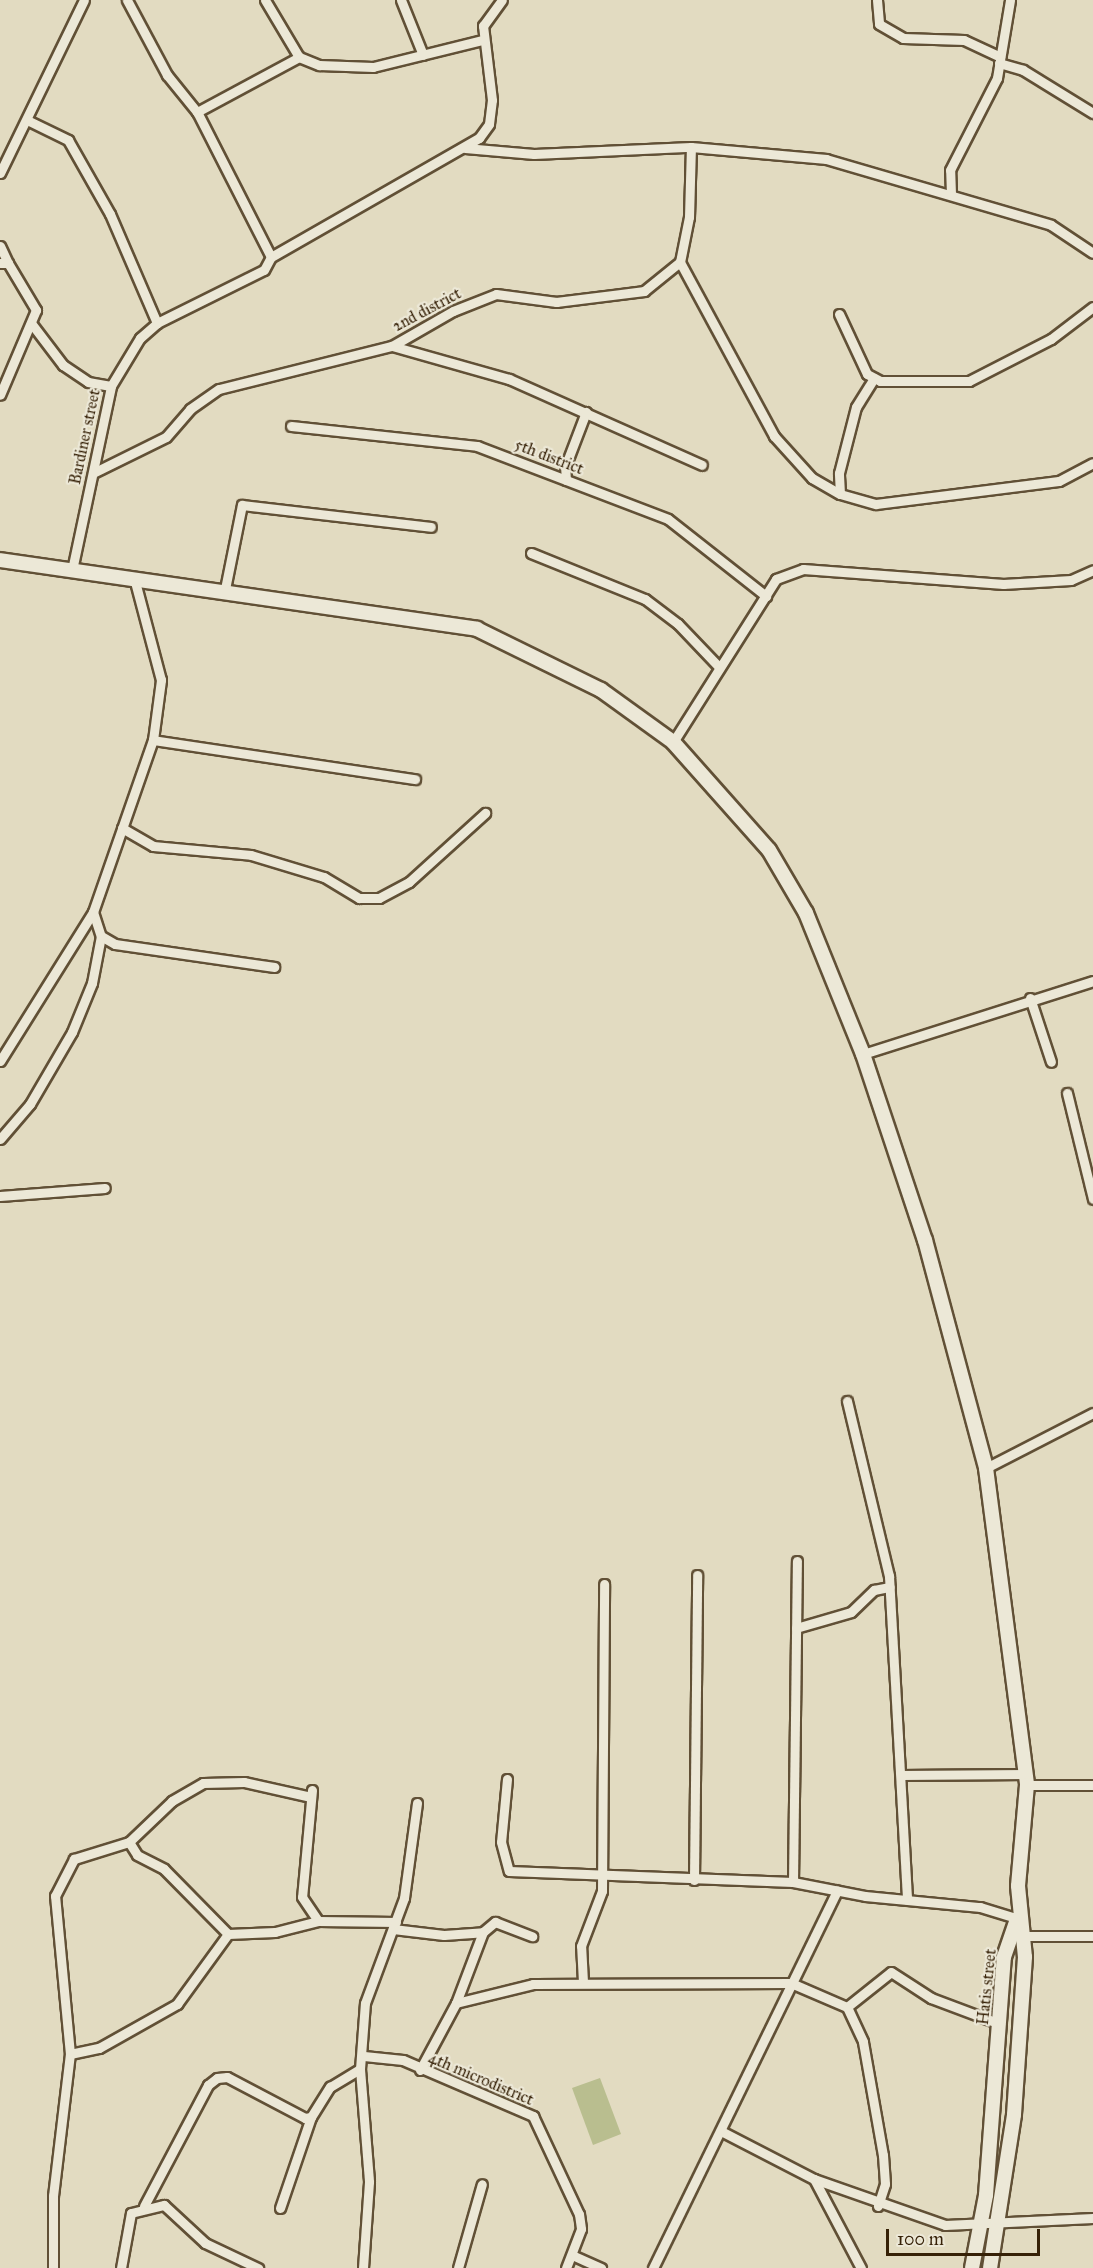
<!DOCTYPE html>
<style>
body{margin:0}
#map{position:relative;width:1093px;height:2268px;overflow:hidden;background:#e2dbc1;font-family:"IM FELL Great Primer",serif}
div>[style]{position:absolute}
.green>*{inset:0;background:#b9be8f}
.roads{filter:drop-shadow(2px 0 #615036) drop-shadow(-2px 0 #615036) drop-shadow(0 2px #615036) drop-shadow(0 -2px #615036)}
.street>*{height:9px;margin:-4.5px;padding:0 4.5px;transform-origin:4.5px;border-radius:4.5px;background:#ece8d7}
.secondary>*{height:14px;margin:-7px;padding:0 7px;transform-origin:7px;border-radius:7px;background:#ece8d7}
span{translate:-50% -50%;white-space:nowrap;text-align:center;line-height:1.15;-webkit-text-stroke:4.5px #ece8d7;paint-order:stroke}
.street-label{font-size:16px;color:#362107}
.scale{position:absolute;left:886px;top:2229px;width:154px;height:27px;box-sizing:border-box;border:3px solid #362107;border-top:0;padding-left:8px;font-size:18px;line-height:21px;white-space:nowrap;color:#362107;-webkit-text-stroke:4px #ece8d7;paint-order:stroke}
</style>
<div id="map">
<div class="green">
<i style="clip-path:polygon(600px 2078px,621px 2134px,593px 2145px,572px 2088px)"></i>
</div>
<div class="roads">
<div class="street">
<i style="left:265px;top:0;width:66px;rotate:59.2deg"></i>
<i style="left:299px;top:57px;width:22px;rotate:22deg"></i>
<i style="left:319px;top:65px;width:54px;rotate:2.1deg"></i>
<i style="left:373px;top:67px;width:112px;rotate:-13.9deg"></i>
<i style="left:401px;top:0;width:59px;rotate:68.2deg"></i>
<i style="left:877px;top:0;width:24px;rotate:85deg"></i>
<i style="left:879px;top:24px;width:28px;rotate:30deg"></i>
<i style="left:903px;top:38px;width:61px;rotate:1.9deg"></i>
<i style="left:964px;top:40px;width:40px;rotate:25deg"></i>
<i style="left:999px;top:63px;width:25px;rotate:16deg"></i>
<i style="left:1023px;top:70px;width:82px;rotate:31.6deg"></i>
<i style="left:197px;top:112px;width:116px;rotate:-28.3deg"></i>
<i style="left:27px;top:120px;width:46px;rotate:26deg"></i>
<i style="left:68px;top:140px;width:85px;rotate:60.4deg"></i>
<i style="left:110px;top:214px;width:119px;rotate:66.7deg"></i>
<i style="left:465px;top:148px;width:69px;rotate:5deg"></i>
<i style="left:534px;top:154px;width:157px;rotate:-2.6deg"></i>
<i style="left:691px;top:147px;width:136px;rotate:5.1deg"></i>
<i style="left:826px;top:159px;width:234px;rotate:16.3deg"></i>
<i style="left:1051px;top:225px;width:50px;rotate:33.7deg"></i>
<i style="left:0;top:173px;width:192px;rotate:-64.1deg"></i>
<i style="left:951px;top:194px;width:24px;rotate:-92deg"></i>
<i style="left:950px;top:170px;width:103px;rotate:-62.9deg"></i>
<i style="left:997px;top:78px;width:79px;rotate:-80.5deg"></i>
<i style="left:0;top:246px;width:19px;rotate:65deg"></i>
<i style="left:271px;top:257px;width:240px;rotate:-29.8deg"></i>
<i style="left:479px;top:138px;width:17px;rotate:-54deg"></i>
<i style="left:489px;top:124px;width:24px;rotate:-83deg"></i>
<i style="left:492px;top:100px;width:75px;rotate:-96.9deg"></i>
<i style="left:483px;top:26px;width:32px;rotate:-54deg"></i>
<i style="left:680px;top:262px;width:198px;rotate:61.6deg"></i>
<i style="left:774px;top:436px;width:57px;rotate:47.9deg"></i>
<i style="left:812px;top:478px;width:32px;rotate:30deg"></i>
<i style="left:840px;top:494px;width:37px;rotate:16deg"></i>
<i style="left:876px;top:504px;width:184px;rotate:-7.2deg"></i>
<i style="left:1059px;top:481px;width:38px;rotate:-28deg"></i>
<i style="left:0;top:263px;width:8px"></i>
<i style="left:8px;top:263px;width:55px;rotate:59.2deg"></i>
<i style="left:36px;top:310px;width:92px;rotate:113deg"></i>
<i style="left:839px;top:314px;width:66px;rotate:65deg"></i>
<i style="left:867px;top:374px;width:15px;rotate:28deg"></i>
<i style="left:880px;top:381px;width:89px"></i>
<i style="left:969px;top:381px;width:92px;rotate:-27.1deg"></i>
<i style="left:1051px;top:339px;width:53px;rotate:-37.3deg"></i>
<i style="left:31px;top:323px;width:53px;rotate:52.7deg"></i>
<i style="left:63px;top:365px;width:30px;rotate:34deg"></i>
<i style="left:88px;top:382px;width:23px;rotate:10deg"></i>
<i style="left:392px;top:346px;width:122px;rotate:15.8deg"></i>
<i style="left:509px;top:379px;width:211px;rotate:24deg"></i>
<i style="left:291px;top:426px;width:187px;rotate:6.1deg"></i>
<i style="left:477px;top:446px;width:204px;rotate:20.9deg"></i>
<i style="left:668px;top:519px;width:125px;rotate:38.2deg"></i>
<i style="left:93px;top:473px;width:81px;rotate:-26.3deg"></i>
<i style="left:166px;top:437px;width:37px;rotate:-49deg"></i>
<i style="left:190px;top:409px;width:35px;rotate:-35deg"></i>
<i style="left:219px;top:389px;width:178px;rotate:-14deg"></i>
<i style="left:392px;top:346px;width:70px;rotate:-29.8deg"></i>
<i style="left:453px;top:311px;width:46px;rotate:-21.6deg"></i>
<i style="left:496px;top:294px;width:61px;rotate:7.6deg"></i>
<i style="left:556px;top:302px;width:89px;rotate:-7.1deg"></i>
<i style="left:644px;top:291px;width:46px;rotate:-38.9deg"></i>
<i style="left:680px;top:262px;width:46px;rotate:-78.7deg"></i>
<i style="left:689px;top:217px;width:70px;rotate:-88.4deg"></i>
<i style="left:566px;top:480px;width:13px;rotate:-94deg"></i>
<i style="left:565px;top:467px;width:59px;rotate:-69.1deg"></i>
<i style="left:840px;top:494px;width:21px;rotate:-93deg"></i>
<i style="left:839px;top:473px;width:68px;rotate:-75.6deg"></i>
<i style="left:856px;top:407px;width:34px;rotate:-58deg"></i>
<i style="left:531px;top:553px;width:123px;rotate:22deg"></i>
<i style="left:645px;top:599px;width:41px;rotate:37.1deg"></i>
<i style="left:678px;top:624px;width:59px;rotate:46.4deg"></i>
<i style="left:72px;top:570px;width:188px;rotate:-78deg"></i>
<i style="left:111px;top:386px;width:56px;rotate:-58.9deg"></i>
<i style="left:140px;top:338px;width:23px;rotate:-41deg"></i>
<i style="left:157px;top:323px;width:119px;rotate:-26.4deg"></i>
<i style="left:264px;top:270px;width:15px;rotate:-62deg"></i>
<i style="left:271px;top:257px;width:163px;rotate:-117deg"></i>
<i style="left:197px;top:112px;width:48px;rotate:-129deg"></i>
<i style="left:167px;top:75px;width:85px;rotate:-118.1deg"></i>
<i style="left:225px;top:589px;width:86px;rotate:-78.6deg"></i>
<i style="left:242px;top:505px;width:190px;rotate:6.6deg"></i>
<i style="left:153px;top:740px;width:265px;rotate:8.5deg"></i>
<i style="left:673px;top:742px;width:193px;rotate:-57.7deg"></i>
<i style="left:776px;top:579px;width:29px;rotate:-20deg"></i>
<i style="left:803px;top:569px;width:201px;rotate:4.3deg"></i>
<i style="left:1003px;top:584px;width:68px;rotate:-3.4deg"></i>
<i style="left:1071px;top:580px;width:24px;rotate:-24deg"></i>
<i style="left:122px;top:828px;width:36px;rotate:30deg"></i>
<i style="left:153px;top:846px;width:98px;rotate:5.2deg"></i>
<i style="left:251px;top:855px;width:76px;rotate:16.8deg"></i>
<i style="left:324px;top:877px;width:41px;rotate:31deg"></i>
<i style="left:359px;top:898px;width:20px"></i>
<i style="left:379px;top:898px;width:34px;rotate:-28deg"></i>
<i style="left:409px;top:882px;width:103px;rotate:-42.2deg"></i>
<i style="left:93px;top:912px;width:25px;rotate:72deg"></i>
<i style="left:101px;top:936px;width:16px;rotate:30deg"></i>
<i style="left:115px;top:944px;width:161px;rotate:8.2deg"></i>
<i style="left:1030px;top:998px;width:67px;rotate:71.8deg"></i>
<i style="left:863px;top:1054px;width:241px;rotate:-17.6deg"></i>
<i style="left:0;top:1061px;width:176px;rotate:-58deg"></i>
<i style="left:93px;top:912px;width:182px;rotate:-70.8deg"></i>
<i style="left:153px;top:740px;width:61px;rotate:-82.4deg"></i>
<i style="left:161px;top:680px;width:106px;rotate:-104.8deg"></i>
<i style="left:1067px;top:1093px;width:109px;rotate:76.2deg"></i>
<i style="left:0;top:1139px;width:46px;rotate:-49.4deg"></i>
<i style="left:30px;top:1104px;width:83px;rotate:-59.7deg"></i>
<i style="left:72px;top:1032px;width:53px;rotate:-67.8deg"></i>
<i style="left:92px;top:983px;width:48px;rotate:-79.2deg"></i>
<i style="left:0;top:1196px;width:105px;rotate:-4.4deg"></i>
<i style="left:847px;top:1401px;width:180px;rotate:76.5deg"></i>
<i style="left:889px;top:1576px;width:324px;rotate:86.8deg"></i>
<i style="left:986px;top:1468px;width:120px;rotate:-27.2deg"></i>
<i style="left:796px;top:1628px;width:57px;rotate:-16.2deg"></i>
<i style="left:851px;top:1612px;width:32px;rotate:-44deg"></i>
<i style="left:874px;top:1590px;width:16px;rotate:-11deg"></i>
<i style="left:901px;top:1775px;width:126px;rotate:-0.5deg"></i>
<i style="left:507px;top:1779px;width:63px;rotate:95.4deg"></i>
<i style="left:501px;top:1842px;width:30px;rotate:75deg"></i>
<i style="left:509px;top:1871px;width:284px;rotate:2.2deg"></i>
<i style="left:793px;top:1882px;width:73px;rotate:11deg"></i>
<i style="left:865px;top:1896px;width:116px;rotate:5.5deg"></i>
<i style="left:980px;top:1907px;width:39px;rotate:17deg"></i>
<i style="left:1027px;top:1785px;width:66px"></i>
<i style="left:312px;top:1790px;width:107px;rotate:95.3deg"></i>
<i style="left:302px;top:1897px;width:29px;rotate:56deg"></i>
<i style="left:311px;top:1797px;width:69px;rotate:-167.4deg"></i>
<i style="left:244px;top:1782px;width:41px;rotate:178.6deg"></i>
<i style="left:203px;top:1783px;width:36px;rotate:150deg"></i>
<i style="left:172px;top:1801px;width:59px;rotate:136.4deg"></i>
<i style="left:129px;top:1842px;width:15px;rotate:58deg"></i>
<i style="left:137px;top:1855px;width:30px;rotate:27deg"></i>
<i style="left:164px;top:1869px;width:91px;rotate:45.4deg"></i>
<i style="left:228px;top:1934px;width:47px;rotate:-2.4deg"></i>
<i style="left:275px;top:1932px;width:44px;rotate:-14.3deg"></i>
<i style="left:318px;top:1921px;width:78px;rotate:0.7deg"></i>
<i style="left:694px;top:1880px;width:305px;rotate:-89.4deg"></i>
<i style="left:793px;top:1882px;width:321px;rotate:-89.3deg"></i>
<i style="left:393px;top:1929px;width:51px;rotate:6.7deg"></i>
<i style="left:444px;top:1935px;width:39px;rotate:-4deg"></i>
<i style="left:1019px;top:1936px;width:74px"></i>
<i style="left:583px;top:1982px;width:36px;rotate:-93deg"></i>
<i style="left:581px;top:1946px;width:59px;rotate:-69.1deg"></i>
<i style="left:602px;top:1891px;width:307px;rotate:-89.6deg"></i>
<i style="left:456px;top:2003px;width:76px;rotate:-69.2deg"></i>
<i style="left:483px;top:1932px;width:16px;rotate:-40deg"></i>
<i style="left:495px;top:1922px;width:40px;rotate:21deg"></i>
<i style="left:847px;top:2007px;width:56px;rotate:-38.5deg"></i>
<i style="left:891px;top:1972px;width:48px;rotate:33deg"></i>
<i style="left:931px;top:1998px;width:74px;rotate:20.6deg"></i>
<i style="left:70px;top:2054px;width:30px;rotate:-12deg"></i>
<i style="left:99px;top:2048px;width:90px;rotate:-29.4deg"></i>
<i style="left:177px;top:2004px;width:87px;rotate:-53.9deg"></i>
<i style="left:364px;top:2056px;width:39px;rotate:6deg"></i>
<i style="left:403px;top:2060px;width:142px;rotate:23.3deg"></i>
<i style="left:533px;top:2116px;width:108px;rotate:64.9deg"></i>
<i style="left:579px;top:2214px;width:15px;rotate:82deg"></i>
<i style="left:581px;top:2229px;width:42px;rotate:111deg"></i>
<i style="left:360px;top:2069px;width:113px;rotate:85.4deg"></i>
<i style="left:369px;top:2182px;width:86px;rotate:94deg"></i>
<i style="left:420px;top:2070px;width:76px;rotate:-61.8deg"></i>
<i style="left:456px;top:2003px;width:79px;rotate:-13.9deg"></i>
<i style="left:533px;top:1984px;width:258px;rotate:-0.2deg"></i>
<i style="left:791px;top:1983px;width:61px;rotate:23.2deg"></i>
<i style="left:847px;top:2007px;width:38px;rotate:65deg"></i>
<i style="left:863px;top:2042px;width:115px;rotate:80deg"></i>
<i style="left:883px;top:2155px;width:29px;rotate:86deg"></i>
<i style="left:885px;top:2184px;width:23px;rotate:108deg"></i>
<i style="left:721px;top:2131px;width:105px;rotate:27.3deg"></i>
<i style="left:814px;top:2179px;width:139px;rotate:19.3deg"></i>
<i style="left:945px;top:2225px;width:148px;rotate:-2.7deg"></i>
<i style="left:814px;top:2179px;width:101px;rotate:62.2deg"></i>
<i style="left:144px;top:2206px;width:137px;rotate:-62.1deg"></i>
<i style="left:208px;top:2085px;width:11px;rotate:-38deg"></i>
<i style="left:217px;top:2078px;width:10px;rotate:-6deg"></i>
<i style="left:227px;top:2077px;width:88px;rotate:27.7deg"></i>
<i style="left:305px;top:2118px;width:6px;rotate:-9deg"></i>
<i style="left:311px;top:2117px;width:36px;rotate:-58deg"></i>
<i style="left:330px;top:2087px;width:35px;rotate:-31deg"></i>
<i style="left:360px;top:2069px;width:66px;rotate:-85.7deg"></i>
<i style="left:365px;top:2003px;width:112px;rotate:-69.6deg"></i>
<i style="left:404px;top:1898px;width:96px;rotate:-82.2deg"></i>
<i style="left:280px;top:2208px;width:96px;rotate:-71.2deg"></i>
<i style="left:572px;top:2255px;width:32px;rotate:24deg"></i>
<i style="left:53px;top:2268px;width:72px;rotate:-90deg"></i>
<i style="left:53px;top:2196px;width:143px;rotate:-83.2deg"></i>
<i style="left:70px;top:2054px;width:159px;rotate:-95.4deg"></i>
<i style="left:55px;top:1896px;width:42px;rotate:-62.8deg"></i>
<i style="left:74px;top:1859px;width:58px;rotate:-17.2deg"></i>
<i style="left:121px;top:2268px;width:56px;rotate:-79.7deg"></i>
<i style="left:131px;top:2213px;width:34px;rotate:-14deg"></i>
<i style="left:164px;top:2205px;width:56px;rotate:42.8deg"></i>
<i style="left:205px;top:2243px;width:59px;rotate:25.3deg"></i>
<i style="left:458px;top:2268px;width:87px;rotate:-74.1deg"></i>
<i style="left:653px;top:2268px;width:420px;rotate:-64deg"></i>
</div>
<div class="secondary">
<i style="left:0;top:560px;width:482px;rotate:8.2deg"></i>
<i style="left:477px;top:629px;width:138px;rotate:26.2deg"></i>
<i style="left:601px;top:690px;width:89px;rotate:35.8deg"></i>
<i style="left:673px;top:742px;width:144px;rotate:48.4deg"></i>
<i style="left:769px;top:850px;width:73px;rotate:59.6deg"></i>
<i style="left:806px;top:913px;width:152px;rotate:68deg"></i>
<i style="left:863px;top:1054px;width:196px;rotate:71.6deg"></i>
<i style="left:925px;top:1240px;width:236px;rotate:75deg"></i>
<i style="left:986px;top:1468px;width:320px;rotate:82.6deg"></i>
<i style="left:1027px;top:1785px;width:101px;rotate:95.1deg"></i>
<i style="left:1018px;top:1886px;width:71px;rotate:84.4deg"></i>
<i style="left:1025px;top:1957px;width:158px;rotate:94deg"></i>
<i style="left:1014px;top:2115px;width:155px;rotate:98.9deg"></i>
<i style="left:972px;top:2268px;width:74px;rotate:-79.1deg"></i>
<i style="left:986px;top:2195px;width:239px;rotate:-85.7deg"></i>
<i style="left:1004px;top:1957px;width:39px;rotate:-71deg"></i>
</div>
</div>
<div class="street-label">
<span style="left:427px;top:310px;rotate:-28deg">2nd district</span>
<span style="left:85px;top:437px;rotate:-78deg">Bardiner street</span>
<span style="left:549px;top:457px;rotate:21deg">5th district</span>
<span style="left:987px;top:1987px;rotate:-84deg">Hatis street</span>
<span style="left:481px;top:2079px;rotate:23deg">4th microdistrict</span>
</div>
<div class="scale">100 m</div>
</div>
